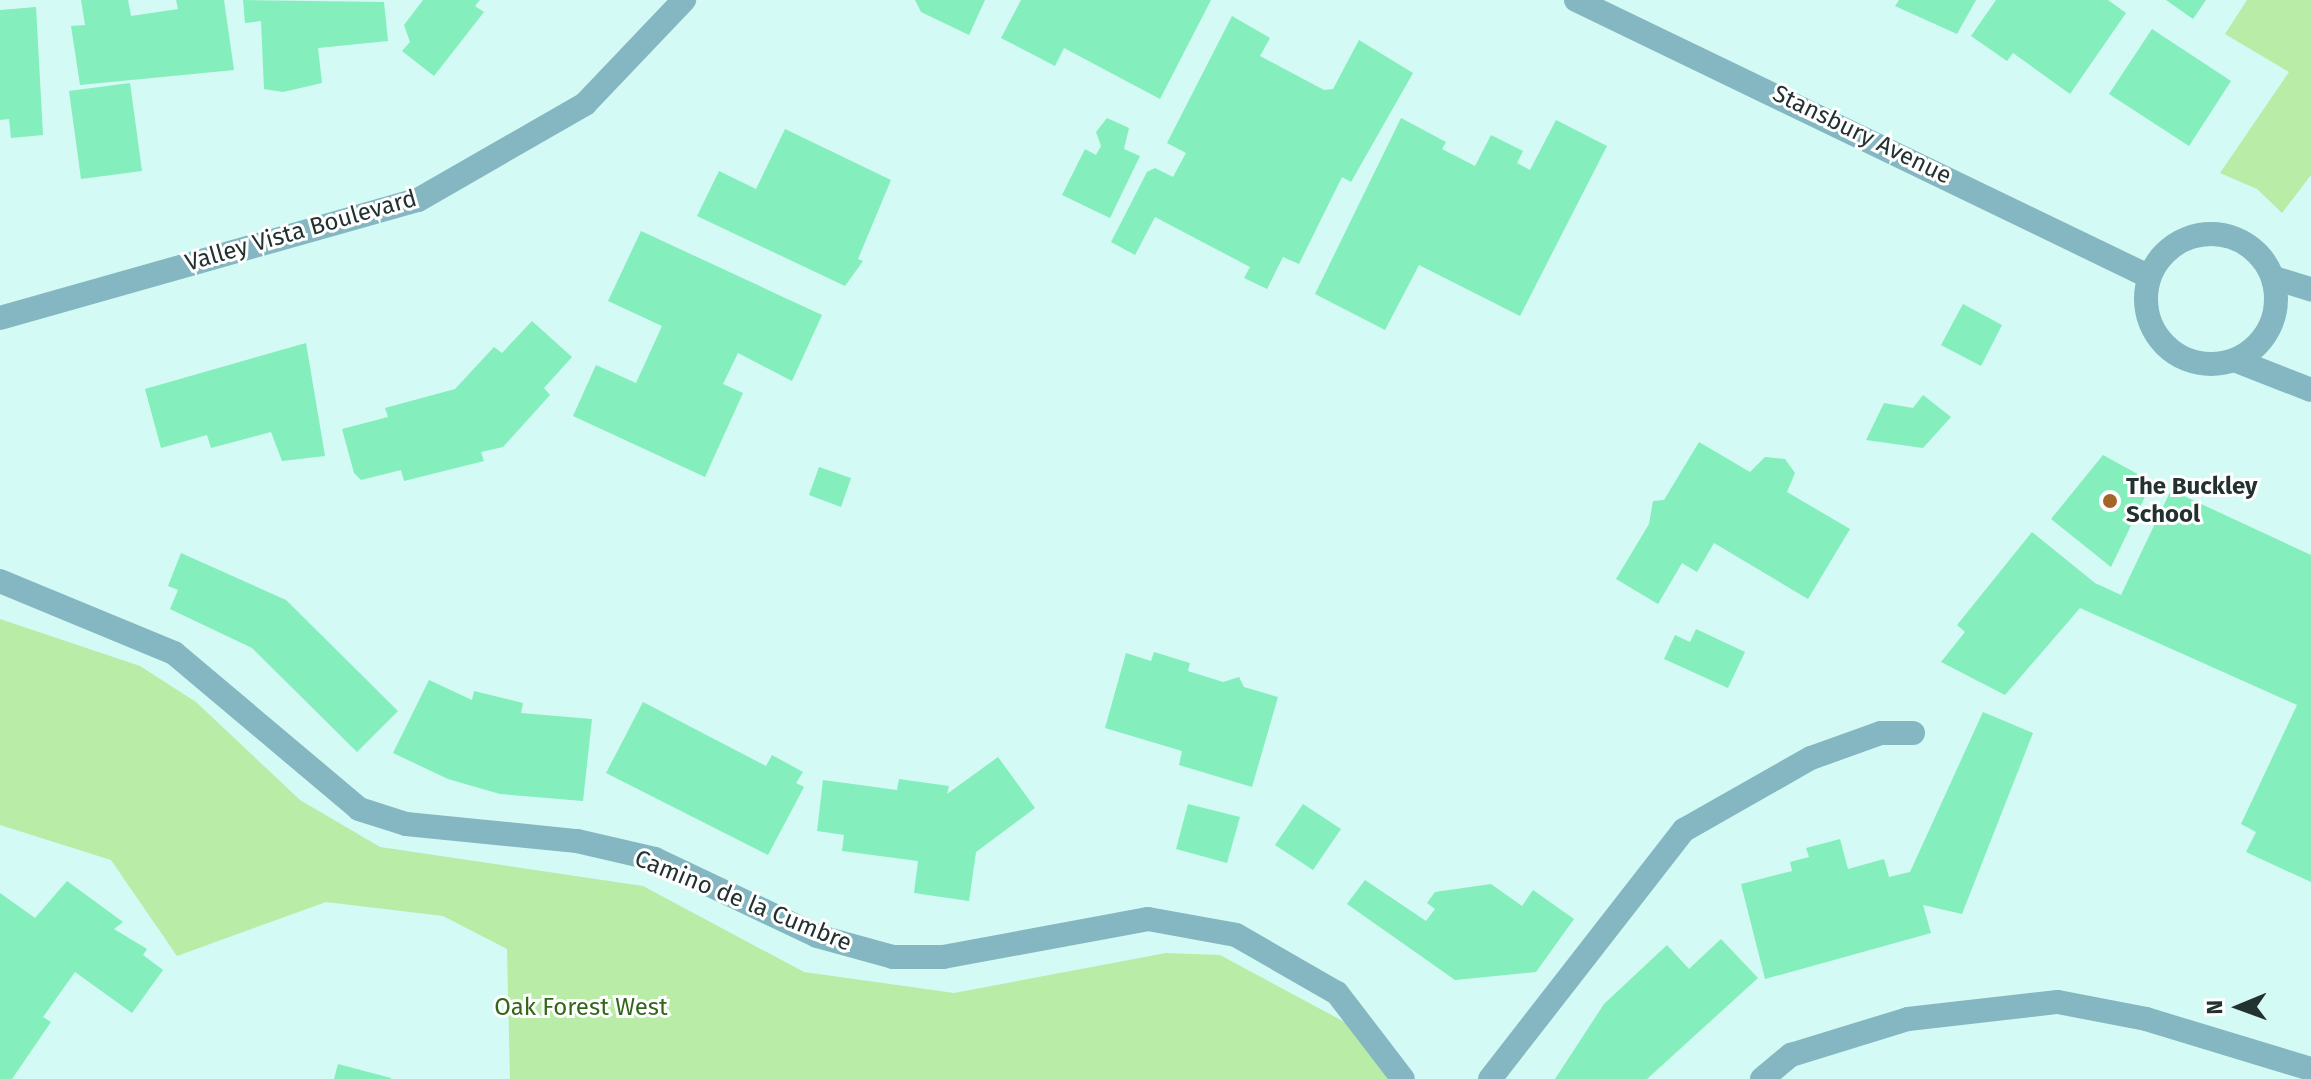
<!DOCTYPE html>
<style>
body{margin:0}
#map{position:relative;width:2311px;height:1079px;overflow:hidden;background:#d3faf4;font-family:"Fira Sans",sans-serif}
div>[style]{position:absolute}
.green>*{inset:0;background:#b9eca7}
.building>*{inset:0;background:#84eebc}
.minor>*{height:24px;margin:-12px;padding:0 12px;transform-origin:12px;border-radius:12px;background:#84b7c1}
.minor>.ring{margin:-12px;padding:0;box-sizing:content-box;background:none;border:24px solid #84b7c1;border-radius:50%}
.dots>*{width:22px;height:22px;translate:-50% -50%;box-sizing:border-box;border:4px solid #fff;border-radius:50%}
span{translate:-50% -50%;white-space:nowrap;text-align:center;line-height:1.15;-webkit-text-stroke:6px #fff;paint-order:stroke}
.street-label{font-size:24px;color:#233230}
.poi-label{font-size:24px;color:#233230;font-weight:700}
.left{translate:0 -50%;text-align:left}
.park-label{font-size:24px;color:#326719}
.north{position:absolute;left:2199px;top:967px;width:80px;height:80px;-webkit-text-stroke:6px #fff;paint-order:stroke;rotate:269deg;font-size:22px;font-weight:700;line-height:32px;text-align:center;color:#233230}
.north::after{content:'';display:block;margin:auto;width:28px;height:36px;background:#233230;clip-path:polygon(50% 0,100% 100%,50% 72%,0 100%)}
</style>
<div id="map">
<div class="green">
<i style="clip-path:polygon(2247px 0,2311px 0,2311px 175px,2282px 213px,2257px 189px,2220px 173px,2289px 72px,2225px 34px)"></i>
<i style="clip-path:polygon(0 619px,140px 666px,196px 702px,300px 800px,380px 847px,643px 886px,804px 972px,954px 993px,1166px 953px,1220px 955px,1352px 1026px,1395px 1079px,510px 1079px,507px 949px,443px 916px,326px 902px,177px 956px,111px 860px,0 825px)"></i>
</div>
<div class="building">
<i style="clip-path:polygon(81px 0,128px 0,131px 16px,178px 9px,176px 0,224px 0,234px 70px,80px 85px,71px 26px,85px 25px)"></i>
<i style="clip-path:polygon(243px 0,384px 2px,388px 41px,318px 48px,322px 83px,283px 92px,264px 89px,261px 21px,245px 23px)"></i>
<i style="clip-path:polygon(423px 0,480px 0,475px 6px,484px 12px,434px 76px,402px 51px,410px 42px,404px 25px)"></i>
<i style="clip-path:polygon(915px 0,985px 0,969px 35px,921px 12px)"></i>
<i style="clip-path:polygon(1021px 0,1211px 0,1160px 99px,1064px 48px,1055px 66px,1001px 38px)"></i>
<i style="clip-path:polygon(1899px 0,1976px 0,1957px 34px,1895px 6px)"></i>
<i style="clip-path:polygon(1996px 0,2108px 0,2126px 13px,2070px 94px,2013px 53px,2007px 61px,1971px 36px)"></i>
<i style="clip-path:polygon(2166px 0,2206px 0,2193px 19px)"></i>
<i style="clip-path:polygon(36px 7px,43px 135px,11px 138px,9px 119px,0 120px,0 10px)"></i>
<i style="clip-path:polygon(1232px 16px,1270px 38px,1260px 56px,1324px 90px,1333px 89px,1359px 40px,1413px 73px,1351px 182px,1342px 177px,1299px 264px,1283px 257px,1267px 289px,1244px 278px,1250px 267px,1155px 217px,1135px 255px,1111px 242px,1147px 172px,1155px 168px,1173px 177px,1186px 153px,1167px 143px)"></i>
<i style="clip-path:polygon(2152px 29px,2231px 81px,2189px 146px,2109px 94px)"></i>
<i style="clip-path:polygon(130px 83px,142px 171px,81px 179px,69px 91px)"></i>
<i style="clip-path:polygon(1107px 118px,1129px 128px,1124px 149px,1140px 156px,1110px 218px,1062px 195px,1085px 149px,1096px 155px,1101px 146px,1096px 132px)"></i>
<i style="clip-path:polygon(1401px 118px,1446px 142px,1442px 149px,1475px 166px,1491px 135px,1523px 151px,1517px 163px,1530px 170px,1556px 120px,1607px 146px,1520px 316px,1419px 265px,1385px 330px,1315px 294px)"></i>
<i style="clip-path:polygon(785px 129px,891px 180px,858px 259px,863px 261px,845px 286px,697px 216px,719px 171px,756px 189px)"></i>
<i style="clip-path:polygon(641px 231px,822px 315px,792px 381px,738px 353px,723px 384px,743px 393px,705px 477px,573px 416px,596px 365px,636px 383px,662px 326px,608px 301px)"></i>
<i style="clip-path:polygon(1963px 304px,2002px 325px,1981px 366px,1941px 345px)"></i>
<i style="clip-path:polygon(532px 321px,572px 357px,544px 388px,550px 395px,503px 447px,481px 452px,484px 461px,404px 481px,401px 470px,361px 480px,354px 473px,342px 429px,388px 417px,385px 408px,455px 389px,494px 347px,502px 353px)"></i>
<i style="clip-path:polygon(306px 343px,325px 456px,282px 461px,271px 432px,211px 448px,207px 435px,161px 448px,145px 389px)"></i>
<i style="clip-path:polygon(1923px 395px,1951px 417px,1923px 448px,1866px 440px,1884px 403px,1913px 408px)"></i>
<i style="clip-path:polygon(1699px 442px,1750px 472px,1765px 457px,1785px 459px,1795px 473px,1787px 492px,1850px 529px,1808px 599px,1714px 543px,1697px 572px,1682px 563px,1658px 604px,1616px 579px,1649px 524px,1653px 501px,1664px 500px)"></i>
<i style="clip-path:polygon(2103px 455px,2152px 482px,2111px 567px,2051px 519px)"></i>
<i style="clip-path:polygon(819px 467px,851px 478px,841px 507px,809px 495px)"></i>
<i style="clip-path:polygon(2171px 490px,2311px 555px,2311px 882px,2246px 852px,2256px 832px,2241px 824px,2297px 705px,2080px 608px,2005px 695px,1941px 662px,1965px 632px,1957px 625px,2032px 532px,2095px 583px,2121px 595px)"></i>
<i style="clip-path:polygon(181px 553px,286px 600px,398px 711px,357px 752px,252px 648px,170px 609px,178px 590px,168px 586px)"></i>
<i style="clip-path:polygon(1696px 629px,1745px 652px,1728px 688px,1664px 659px,1675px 635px,1690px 642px)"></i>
<i style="clip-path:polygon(1154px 652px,1190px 663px,1188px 671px,1223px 682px,1239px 677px,1244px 687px,1278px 697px,1252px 787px,1179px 765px,1182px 751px,1105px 728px,1126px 653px,1151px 661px)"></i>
<i style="clip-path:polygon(429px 680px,472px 700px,474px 691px,523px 703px,521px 713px,592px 719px,583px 801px,500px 794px,448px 779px,393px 753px)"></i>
<i style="clip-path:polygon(643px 702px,766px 766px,772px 755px,803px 772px,796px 783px,804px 787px,768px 855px,606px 773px)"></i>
<i style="clip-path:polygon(1983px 712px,2033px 733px,1962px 914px,1923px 905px,1931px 933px,1765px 979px,1741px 884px,1792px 871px,1790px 862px,1809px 857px,1806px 848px,1840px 839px,1848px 869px,1884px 859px,1889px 877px,1910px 872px)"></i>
<i style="clip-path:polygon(998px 757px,1035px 808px,976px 852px,969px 901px,914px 893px,918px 861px,842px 851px,844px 835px,817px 831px,823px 780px,897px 790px,899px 779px,949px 786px,947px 794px)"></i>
<i style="clip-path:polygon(1188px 804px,1240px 817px,1227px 863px,1176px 849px)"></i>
<i style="clip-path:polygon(1303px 804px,1341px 829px,1313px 870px,1275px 845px)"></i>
<i style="clip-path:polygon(1365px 880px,1426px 921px,1435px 909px,1427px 903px,1435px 892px,1491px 884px,1522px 906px,1533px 890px,1574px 919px,1536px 972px,1455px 980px,1347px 904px)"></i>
<i style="clip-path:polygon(67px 881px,123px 922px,114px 929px,147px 949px,143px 955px,163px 970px,132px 1013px,75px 972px,43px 1017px,51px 1022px,12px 1079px,0 1079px,0 893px,35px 918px)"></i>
<i style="clip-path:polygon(1721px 939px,1758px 978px,1647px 1079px,1555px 1079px,1604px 1004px,1667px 945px,1689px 969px)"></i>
<i style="clip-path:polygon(338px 1064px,391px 1078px,391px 1079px,334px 1079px)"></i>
</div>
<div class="minor">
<i style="left:1576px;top:0;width:633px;rotate:25.76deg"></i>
<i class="ring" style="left:2146px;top:234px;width:106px;height:106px"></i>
<i style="left:2274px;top:278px;width:39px;rotate:17deg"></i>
<i style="left:0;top:318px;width:434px;rotate:-15.8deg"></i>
<i style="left:418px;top:200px;width:193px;rotate:-29.9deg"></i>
<i style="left:585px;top:104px;width:144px;rotate:-46.4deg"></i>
<i style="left:2237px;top:361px;width:79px;rotate:21.4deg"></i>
<i style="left:0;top:581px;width:188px;rotate:22.5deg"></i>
<i style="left:174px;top:653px;width:242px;rotate:40.1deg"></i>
<i style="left:359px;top:809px;width:49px;rotate:17.7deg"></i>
<i style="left:406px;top:824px;width:172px;rotate:5.7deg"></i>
<i style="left:577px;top:841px;width:80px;rotate:13deg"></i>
<i style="left:655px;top:859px;width:179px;rotate:25.4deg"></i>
<i style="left:817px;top:936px;width:79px;rotate:15.4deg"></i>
<i style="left:893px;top:957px;width:50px"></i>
<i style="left:943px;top:957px;width:208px;rotate:-10.5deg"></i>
<i style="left:1148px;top:919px;width:89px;rotate:10.3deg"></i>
<i style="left:1236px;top:935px;width:116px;rotate:29.9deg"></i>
<i style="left:1337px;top:993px;width:108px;rotate:52.5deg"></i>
<i style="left:1490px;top:1079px;width:316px;rotate:-52.1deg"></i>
<i style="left:1684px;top:830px;width:146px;rotate:-29.6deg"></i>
<i style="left:1811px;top:758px;width:74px;rotate:-19.7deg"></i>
<i style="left:1881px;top:733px;width:32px"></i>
<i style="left:1762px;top:1079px;width:38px;rotate:-40deg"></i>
<i style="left:1791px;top:1055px;width:122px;rotate:-17.1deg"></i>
<i style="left:1908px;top:1019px;width:151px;rotate:-6.5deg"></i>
<i style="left:2058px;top:1002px;width:90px;rotate:10.9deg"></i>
<i style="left:2146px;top:1019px;width:172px;rotate:16.9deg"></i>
</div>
<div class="dots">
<i style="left:2110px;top:501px;background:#a26727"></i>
</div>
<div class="street-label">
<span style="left:1862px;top:135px;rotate:26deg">Stansbury Avenue</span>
<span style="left:301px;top:231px;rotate:-16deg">Valley Vista Boulevard</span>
<span style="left:743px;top:901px;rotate:22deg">Camino de la Cumbre</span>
</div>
<div class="poi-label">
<span class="left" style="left:2126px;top:501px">The Buckley<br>School</span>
</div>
<div class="park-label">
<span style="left:581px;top:1008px">Oak Forest West</span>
</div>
<div class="north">N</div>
</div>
